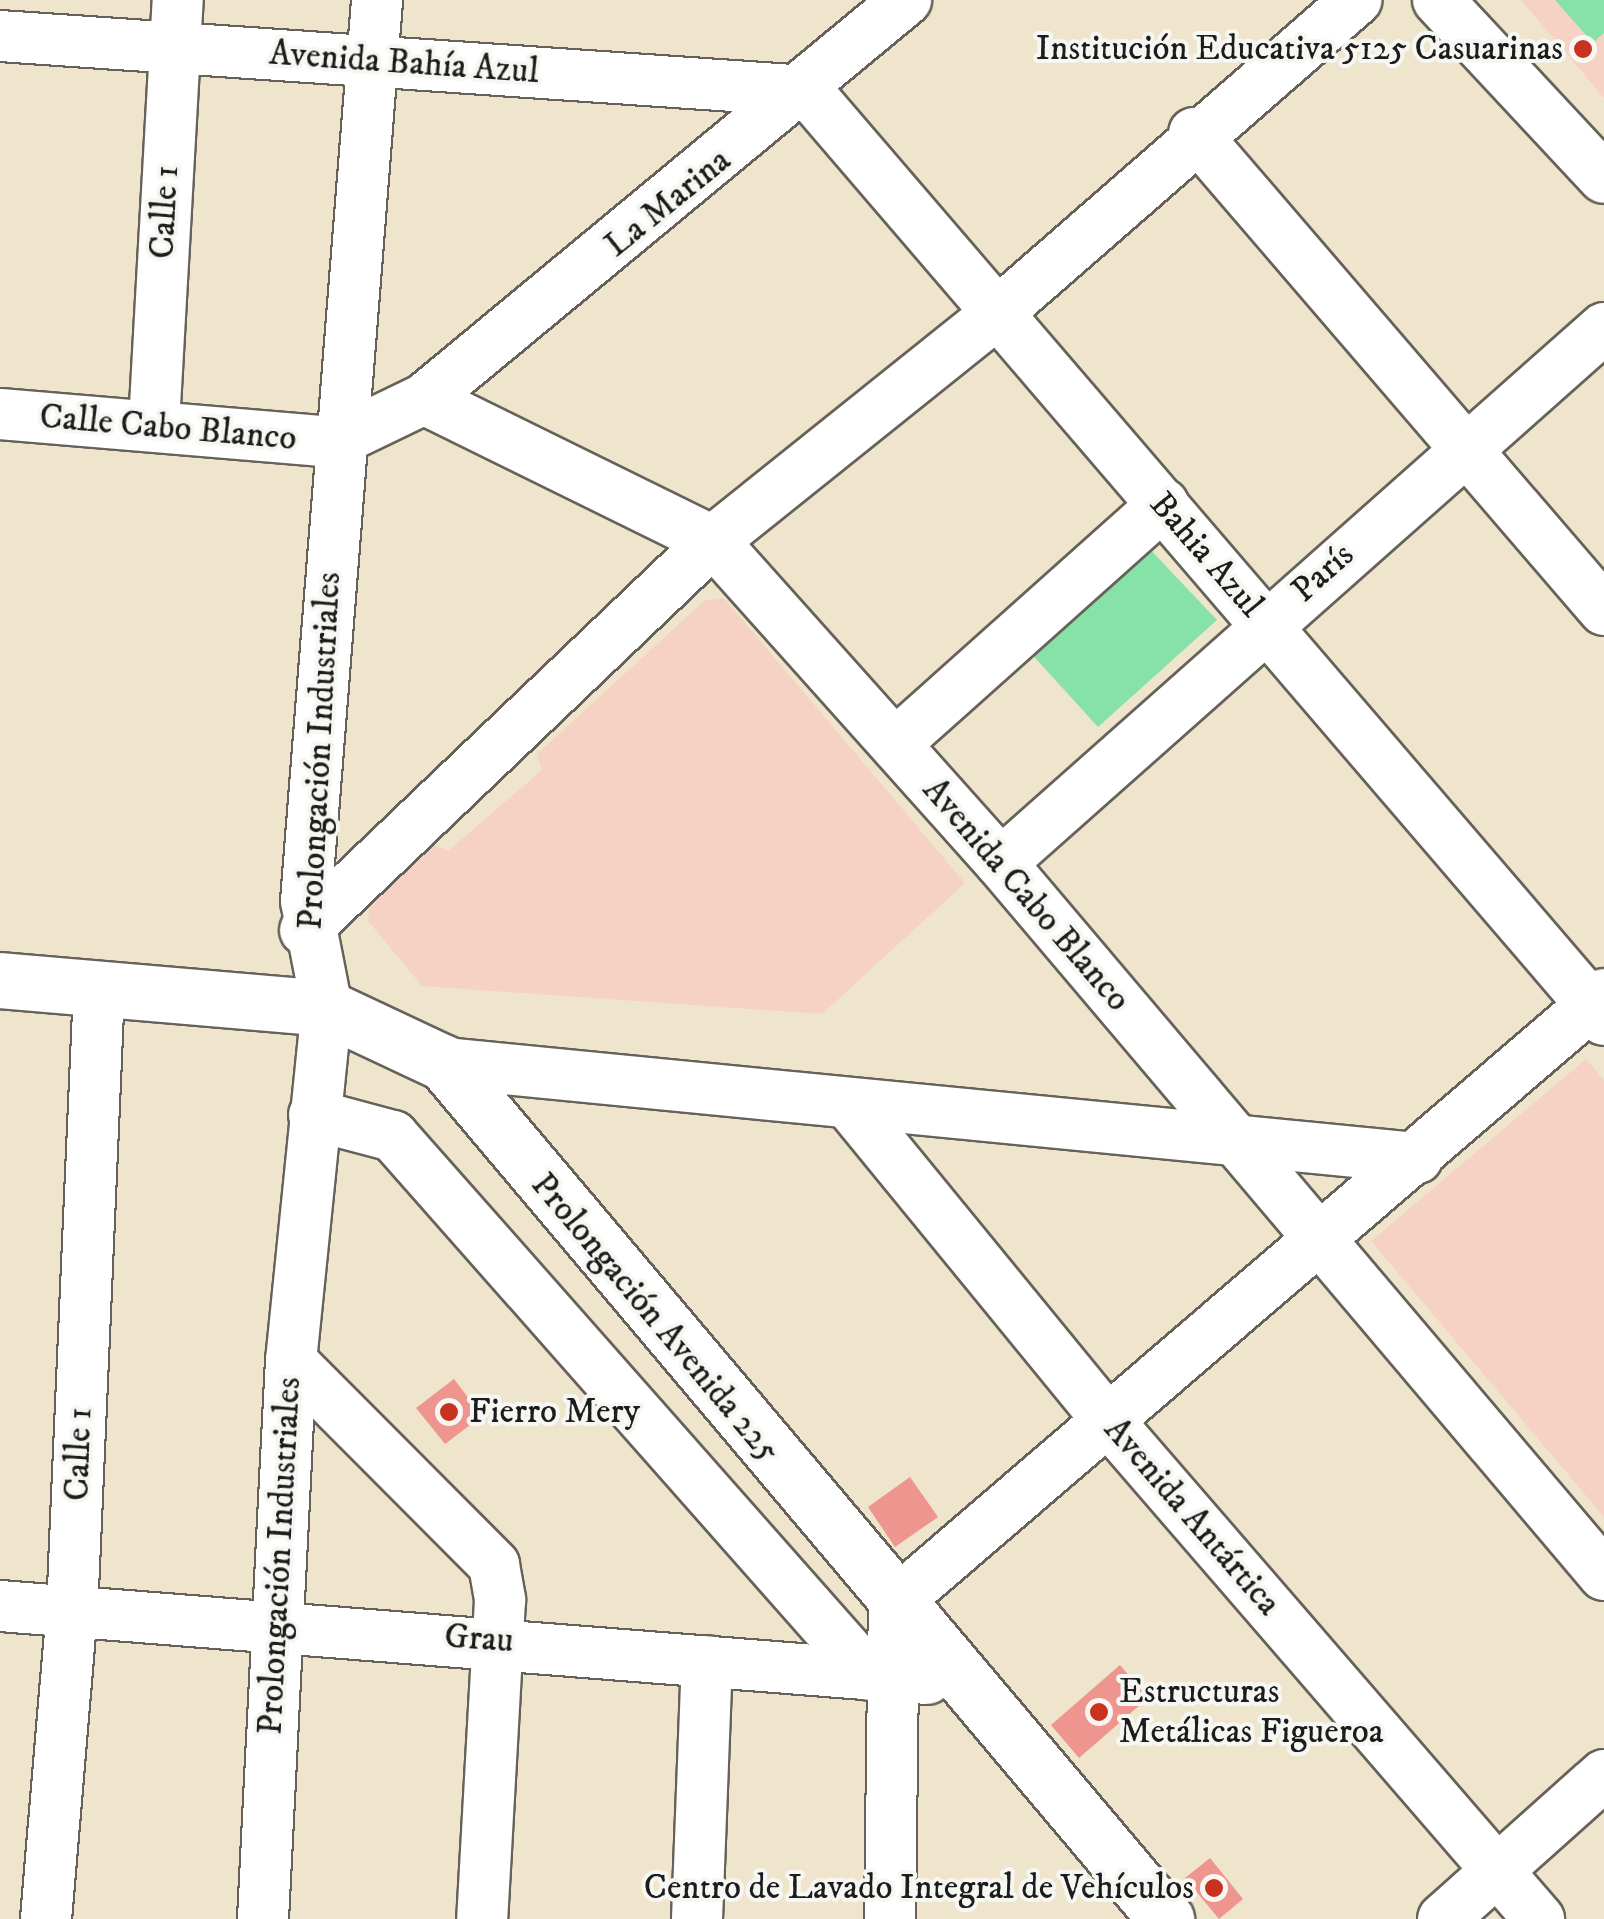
<!DOCTYPE html>
<meta charset="utf-8">
<style>
body{margin:0}
#map{position:relative;width:1604px;height:1919px;overflow:hidden;background:#efe5cc;font-family:"IM FELL DW Pica",serif}
div>[style]{position:absolute}
.built>*{inset:0;background:#f6d2c4}
.green>*{inset:0;background:#87e2a8}
.building>*{inset:0;background:#ee958f}
.roads{filter:drop-shadow(2px 0 #66625a) drop-shadow(-2px 0 #66625a) drop-shadow(0 2px #66625a) drop-shadow(0 -2px #66625a)}
.minor>*{height:50px;margin:-25px;padding:0 25px;transform-origin:25px;border-radius:25px;background:#fff}
.major>*{height:55px;margin:-27.5px;padding:0 27.5px;transform-origin:27.5px;border-radius:27.5px;background:#fff}
.dots>*{width:28px;height:28px;translate:-50% -50%;box-sizing:border-box;border:5px solid #f6f6f2;border-radius:50%}
span{translate:-50% -50%;white-space:nowrap;text-align:center;line-height:1.15;-webkit-text-stroke:8px #f6f6f2;paint-order:stroke}
.poi-label{font-size:35px;color:#1c1c1c}
.right{translate:-100% -50%;text-align:right}
.left{translate:0 -50%;text-align:left}
.street-label{font-size:35px;color:#1c1c1c}
</style>
<div id="map">
<div class="built">
<i style="clip-path:polygon(1521px 0,1604px 0,1604px 98px)"></i>
<i style="clip-path:polygon(724px 598px,965px 883px,822px 1014px,422px 986px,368px 921px,371px 893px,431px 843px,448px 851px,542px 770px,537px 754px,705px 600px)"></i>
<i style="clip-path:polygon(1586px 1059px,1604px 1080px,1604px 1517px,1371px 1241px)"></i>
</div>
<div class="green">
<i style="clip-path:polygon(1555px 0,1604px 0,1604px 33px,1593px 43px)"></i>
<i style="clip-path:polygon(1144px 543px,1217px 620px,1098px 727px,1027px 649px)"></i>
</div>
<div class="building">
<i style="clip-path:polygon(454px 1379px,482px 1416px,445px 1444px,416px 1408px)"></i>
<i style="clip-path:polygon(910px 1477px,938px 1517px,895px 1547px,868px 1507px)"></i>
<i style="clip-path:polygon(1120px 1665px,1148px 1698px,1079px 1758px,1051px 1725px)"></i>
<i style="clip-path:polygon(1210px 1858px,1243px 1899px,1219px 1919px,1185px 1878px)"></i>
</div>
<div class="roads">
<div class="minor">
<i style="left:1438px;top:0;width:243px;rotate:47deg"></i>
<i style="left:0;top:36px;width:809px;rotate:3.9deg"></i>
<i style="left:807px;top:91px;width:1224px;rotate:49.37deg"></i>
<i style="left:1194px;top:133px;width:629px;rotate:49.32deg"></i>
<i style="left:424px;top:399px;width:626px;rotate:-39.62deg"></i>
<i style="left:0;top:414px;width:336px;rotate:4.8deg"></i>
<i style="left:335px;top:442px;width:99px;rotate:-25.8deg"></i>
<i style="left:424px;top:399px;width:322px;rotate:26.2deg"></i>
<i style="left:713px;top:541px;width:432px;rotate:48.2deg"></i>
<i style="left:1001px;top:863px;width:933px;rotate:49.74deg"></i>
<i style="left:154px;top:424px;width:425px;rotate:-86.8deg"></i>
<i style="left:895px;top:744px;width:360px;rotate:-41.8deg"></i>
<i style="left:1001px;top:863px;width:806px;rotate:-41.58deg"></i>
<i style="left:305px;top:930px;width:564px;rotate:-43.63deg"></i>
<i style="left:713px;top:541px;width:360px;rotate:-38.7deg"></i>
<i style="left:994px;top:316px;width:481px;rotate:-41.1deg"></i>
<i style="left:444px;top:1063px;width:978px;rotate:5.58deg"></i>
<i style="left:853px;top:1109px;width:398px;rotate:50.7deg"></i>
<i style="left:1105px;top:1417px;width:664px;rotate:49.16deg"></i>
<i style="left:314px;top:1115px;width:82px;rotate:14.9deg"></i>
<i style="left:393px;top:1136px;width:719px;rotate:48.55deg"></i>
<i style="left:291px;top:1361px;width:288px;rotate:45.1deg"></i>
<i style="left:494px;top:1565px;width:36px;rotate:80deg"></i>
<i style="left:500px;top:1600px;width:320px;rotate:93.2deg"></i>
<i style="left:0;top:1606px;width:930px;rotate:4.5deg"></i>
<i style="left:46px;top:1919px;width:308px;rotate:-85.2deg"></i>
<i style="left:72px;top:1612px;width:625px;rotate:-87.52deg"></i>
<i style="left:263px;top:1919px;width:559px;rotate:-87.13deg"></i>
<i style="left:291px;top:1361px;width:355px;rotate:-84.2deg"></i>
<i style="left:327px;top:1008px;width:109px;rotate:-101.1deg"></i>
<i style="left:306px;top:901px;width:904px;rotate:-85.49deg"></i>
<i style="left:697px;top:1919px;width:258px;rotate:-87.8deg"></i>
<i style="left:890px;top:1919px;width:315px;rotate:-89.3deg"></i>
<i style="left:894px;top:1604px;width:936px;rotate:-40.67deg"></i>
<i style="left:1443px;top:1919px;width:216px;rotate:-41.8deg"></i>
</div>
<div class="major">
<i style="left:0;top:980px;width:328px;rotate:4.9deg"></i>
<i style="left:327px;top:1008px;width:129px;rotate:25.2deg"></i>
<i style="left:444px;top:1063px;width:1120px;rotate:49.85deg"></i>
</div>
</div>
<div class="dots">
<i style="left:1583px;top:49px;background:#c8321e"></i>
<i style="left:449px;top:1412px;background:#c8321e"></i>
<i style="left:1099px;top:1712px;background:#c8321e"></i>
<i style="left:1214px;top:1888px;background:#c8321e"></i>
</div>
<div class="poi-label">
<span class="right" style="left:1563px;top:49px">Institución Educativa 5125 Casuarinas</span>
<span class="left" style="left:469px;top:1412px">Fierro Mery</span>
<span class="left" style="left:1119px;top:1712px">Estructuras<br>Metálicas Figueroa</span>
<span class="right" style="left:1194px;top:1888px">Centro de Lavado Integral de Vehículos</span>
</div>
<div class="street-label">
<span style="left:404px;top:63px;rotate:4deg">Avenida Bahía Azul</span>
<span style="left:668px;top:203px;rotate:-39deg">La Marina</span>
<span style="left:165px;top:212px;rotate:-87deg">Calle 1</span>
<span style="left:168px;top:428px;rotate:5deg">Calle Cabo Blanco</span>
<span style="left:1206px;top:555px;rotate:49deg">Bahia Azul</span>
<span style="left:1323px;top:573px;rotate:-42deg">París</span>
<span style="left:320px;top:751px;rotate:-87deg">Prolongación Industriales</span>
<span style="left:1026px;top:895px;rotate:49deg">Avenida Cabo Blanco</span>
<span style="left:655px;top:1318px;rotate:50deg">Prolongación Avenida 225</span>
<span style="left:79px;top:1454px;rotate:-88deg">Calle 1</span>
<span style="left:1192px;top:1517px;rotate:49deg">Avenida Antártica</span>
<span style="left:280px;top:1556px;rotate:-87deg">Prolongación Industriales</span>
<span style="left:479px;top:1639px;rotate:4deg">Grau</span>
</div>
</div>
